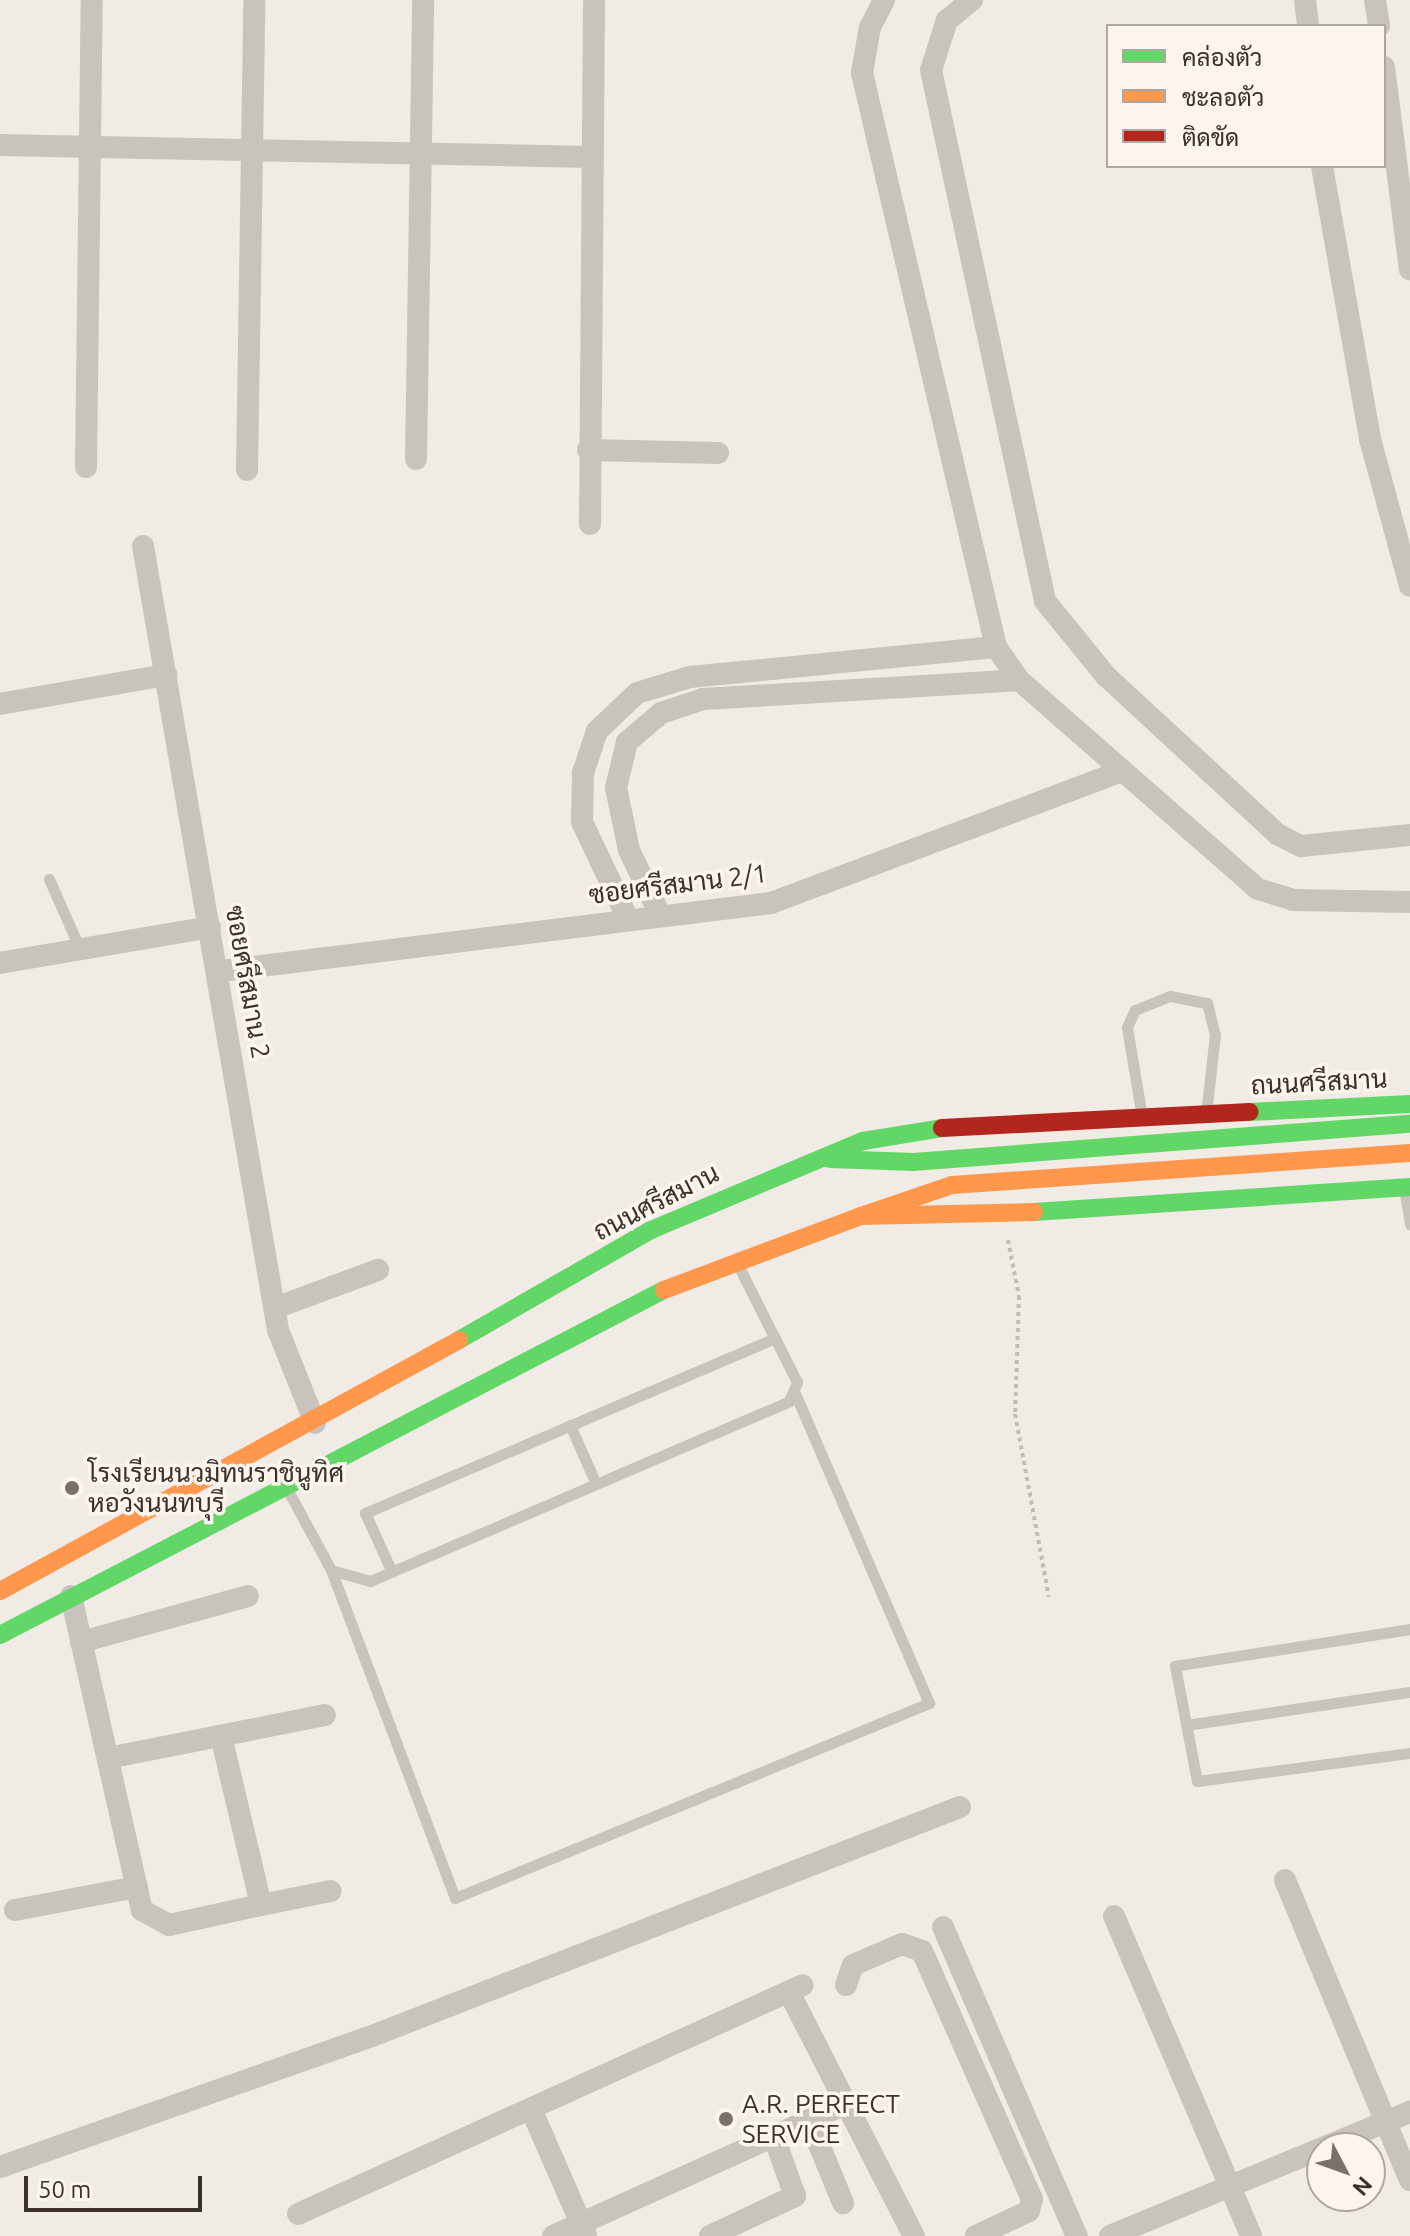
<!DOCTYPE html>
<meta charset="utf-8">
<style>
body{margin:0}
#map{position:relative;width:1410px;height:2236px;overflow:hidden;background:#f0ebe5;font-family:Ubuntu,Sarabun,sans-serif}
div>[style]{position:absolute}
.path>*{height:4px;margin-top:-2px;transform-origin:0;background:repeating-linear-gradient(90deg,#c2bbb6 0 4px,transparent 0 8px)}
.lane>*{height:11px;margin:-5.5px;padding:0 5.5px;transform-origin:5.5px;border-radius:5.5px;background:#c9c3be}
.street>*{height:22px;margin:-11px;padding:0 11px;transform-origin:11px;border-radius:11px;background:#c9c3be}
.fast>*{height:18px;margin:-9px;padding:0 9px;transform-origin:9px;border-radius:9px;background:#63d668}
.slow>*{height:18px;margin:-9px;padding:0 9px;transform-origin:9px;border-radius:9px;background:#ff974d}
.jam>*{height:18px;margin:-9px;padding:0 9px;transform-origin:9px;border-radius:9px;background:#b3261e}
.dots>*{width:22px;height:22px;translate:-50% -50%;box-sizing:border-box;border:4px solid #fbf5ee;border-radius:50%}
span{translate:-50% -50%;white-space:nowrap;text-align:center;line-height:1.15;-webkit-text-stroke:7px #fbf5ee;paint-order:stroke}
.street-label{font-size:26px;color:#3b302b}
.poi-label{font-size:26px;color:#3b302b}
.left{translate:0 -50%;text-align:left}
.legend{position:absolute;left:1106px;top:24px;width:280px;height:144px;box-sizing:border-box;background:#fbf5ee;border:2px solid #aea6a0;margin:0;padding:10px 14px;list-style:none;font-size:24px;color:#3b302b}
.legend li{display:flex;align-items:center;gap:16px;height:40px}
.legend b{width:40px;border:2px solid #aea6a0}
.north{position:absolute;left:1306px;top:2132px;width:80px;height:80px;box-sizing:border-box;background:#fbf5ee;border:2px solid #aea6a0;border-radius:50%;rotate:131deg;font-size:22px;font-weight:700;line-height:32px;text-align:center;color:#3b302b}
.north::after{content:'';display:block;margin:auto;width:28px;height:36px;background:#7a716c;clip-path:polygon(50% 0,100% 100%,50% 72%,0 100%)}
.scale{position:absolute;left:24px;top:2176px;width:178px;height:36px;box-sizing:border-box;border:4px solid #3b302b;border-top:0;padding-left:10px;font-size:24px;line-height:28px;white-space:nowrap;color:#3b302b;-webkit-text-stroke:6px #fbf5ee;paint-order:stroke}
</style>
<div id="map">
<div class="path">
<i style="left:1008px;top:1240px;width:57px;rotate:78.9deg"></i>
<i style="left:1019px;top:1296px;width:118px;rotate:91.9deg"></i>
<i style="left:1015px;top:1414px;width:186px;rotate:79.5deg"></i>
</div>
<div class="lane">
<i style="left:49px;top:879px;width:77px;rotate:66.1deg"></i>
<i style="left:1142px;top:1117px;width:91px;rotate:-99.5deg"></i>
<i style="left:1127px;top:1027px;width:19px;rotate:-65deg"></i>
<i style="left:1135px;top:1010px;width:38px;rotate:-22deg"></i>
<i style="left:1170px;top:996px;width:38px;rotate:11deg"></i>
<i style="left:1207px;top:1003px;width:32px;rotate:76deg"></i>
<i style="left:1215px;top:1034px;width:81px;rotate:96.4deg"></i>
<i style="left:1404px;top:1189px;width:36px;rotate:80deg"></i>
<i style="left:570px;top:1425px;width:64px;rotate:66.2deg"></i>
<i style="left:286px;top:1487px;width:94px;rotate:61.5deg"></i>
<i style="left:331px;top:1570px;width:41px;rotate:15.8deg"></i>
<i style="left:370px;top:1581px;width:456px;rotate:-23.2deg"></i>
<i style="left:789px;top:1401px;width:21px;rotate:-67deg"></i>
<i style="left:797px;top:1382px;width:133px;rotate:-116.8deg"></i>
<i style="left:331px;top:1570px;width:351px;rotate:69.3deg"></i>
<i style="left:455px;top:1898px;width:513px;rotate:-22.36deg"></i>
<i style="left:929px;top:1703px;width:338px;rotate:-113.4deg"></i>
<i style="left:392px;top:1572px;width:65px;rotate:-114.6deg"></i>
<i style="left:365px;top:1513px;width:446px;rotate:-23.1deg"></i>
<i style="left:1410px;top:1629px;width:238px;rotate:171.1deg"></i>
<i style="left:1175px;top:1666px;width:117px;rotate:79.2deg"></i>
<i style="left:1197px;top:1781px;width:215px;rotate:-7.5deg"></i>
<i style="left:1186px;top:1725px;width:226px;rotate:-8.4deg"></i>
</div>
<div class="street">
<i style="left:884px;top:0;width:30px;rotate:117deg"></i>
<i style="left:870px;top:27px;width:47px;rotate:99.9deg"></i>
<i style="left:862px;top:73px;width:589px;rotate:76.86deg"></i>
<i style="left:996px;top:647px;width:40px;rotate:55.1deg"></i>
<i style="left:1019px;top:680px;width:317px;rotate:41.2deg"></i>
<i style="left:1258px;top:889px;width:37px;rotate:17deg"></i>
<i style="left:1293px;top:900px;width:117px;rotate:1deg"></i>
<i style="left:972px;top:0;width:32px;rotate:141deg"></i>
<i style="left:947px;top:20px;width:52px;rotate:107.7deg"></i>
<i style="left:931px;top:70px;width:543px;rotate:77.88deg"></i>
<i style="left:1045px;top:601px;width:97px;rotate:50.9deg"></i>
<i style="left:1106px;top:676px;width:233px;rotate:42.7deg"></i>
<i style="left:1277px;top:834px;width:27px;rotate:27deg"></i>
<i style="left:1301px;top:846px;width:110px;rotate:-5.8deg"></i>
<i style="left:1305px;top:0;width:26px;rotate:83deg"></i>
<i style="left:1375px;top:0;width:26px;rotate:81deg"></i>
<i style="left:1384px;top:67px;width:204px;rotate:82.7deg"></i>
<i style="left:0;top:145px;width:591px;rotate:1.16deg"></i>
<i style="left:1322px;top:166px;width:277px;rotate:80deg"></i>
<i style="left:1370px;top:439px;width:152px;rotate:74.8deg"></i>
<i style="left:588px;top:450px;width:130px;rotate:1.3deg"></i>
<i style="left:416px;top:459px;width:459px;rotate:-89.1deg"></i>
<i style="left:86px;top:467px;width:467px;rotate:-89.3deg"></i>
<i style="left:247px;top:470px;width:470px;rotate:-89.1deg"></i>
<i style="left:590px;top:524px;width:524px;rotate:-89.56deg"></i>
<i style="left:143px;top:546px;width:796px;rotate:80.23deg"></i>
<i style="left:278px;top:1330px;width:100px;rotate:68.3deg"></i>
<i style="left:0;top:704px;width:169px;rotate:-9.9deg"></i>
<i style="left:660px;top:915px;width:72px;rotate:-115.5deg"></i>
<i style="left:629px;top:850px;width:63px;rotate:-101.8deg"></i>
<i style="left:616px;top:788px;width:47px;rotate:-76.6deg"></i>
<i style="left:627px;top:742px;width:45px;rotate:-40.5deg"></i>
<i style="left:661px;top:713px;width:44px;rotate:-18.4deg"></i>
<i style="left:703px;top:699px;width:317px;rotate:-3.4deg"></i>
<i style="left:628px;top:919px;width:107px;rotate:-115.4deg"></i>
<i style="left:582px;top:822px;width:49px;rotate:-88.8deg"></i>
<i style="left:583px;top:773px;width:44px;rotate:-71.6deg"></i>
<i style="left:597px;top:731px;width:55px;rotate:-43.5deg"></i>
<i style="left:637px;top:693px;width:55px;rotate:-16.8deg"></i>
<i style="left:690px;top:677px;width:307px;rotate:-5.6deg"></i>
<i style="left:0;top:963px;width:213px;rotate:-9.7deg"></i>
<i style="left:221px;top:971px;width:554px;rotate:-7.05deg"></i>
<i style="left:771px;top:903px;width:375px;rotate:-20.6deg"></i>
<i style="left:275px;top:1308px;width:110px;rotate:-20.3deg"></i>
<i style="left:71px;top:1596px;width:322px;rotate:77.3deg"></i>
<i style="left:142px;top:1910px;width:31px;rotate:29deg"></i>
<i style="left:169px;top:1925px;width:94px;rotate:-12.3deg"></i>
<i style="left:261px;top:1905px;width:174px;rotate:-103.3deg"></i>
<i style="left:81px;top:1642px;width:173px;rotate:-15.4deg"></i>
<i style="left:108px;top:1758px;width:221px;rotate:-11.2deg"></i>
<i style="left:1285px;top:1880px;width:325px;rotate:67.4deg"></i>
<i style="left:261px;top:1905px;width:71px;rotate:-11.3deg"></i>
<i style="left:15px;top:1910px;width:124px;rotate:-10.7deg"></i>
<i style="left:1114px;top:1916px;width:348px;rotate:66.8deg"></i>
<i style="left:943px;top:1927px;width:337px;rotate:66.6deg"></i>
<i style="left:846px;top:1985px;width:21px;rotate:-71deg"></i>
<i style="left:853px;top:1965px;width:53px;rotate:-23.2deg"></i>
<i style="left:902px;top:1944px;width:21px;rotate:19deg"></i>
<i style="left:922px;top:1951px;width:271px;rotate:66.1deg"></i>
<i style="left:1032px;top:2199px;width:12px;rotate:104deg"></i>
<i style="left:1029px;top:2211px;width:59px;rotate:154.7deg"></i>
<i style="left:791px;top:1996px;width:270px;rotate:62.9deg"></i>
<i style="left:531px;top:2109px;width:137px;rotate:66.4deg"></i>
<i style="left:809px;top:2120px;width:90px;rotate:67.7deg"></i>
<i style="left:0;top:2167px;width:394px;rotate:-19.4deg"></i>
<i style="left:372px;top:2036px;width:631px;rotate:-21.28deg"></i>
<i style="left:298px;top:2214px;width:554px;rotate:-24.39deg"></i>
<i style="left:553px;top:2236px;width:318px;rotate:-24.3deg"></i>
<i style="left:710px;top:2236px;width:94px;rotate:-25.2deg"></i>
<i style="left:795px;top:2196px;width:63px;rotate:-109.6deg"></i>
<i style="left:1110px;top:2236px;width:325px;rotate:-22.5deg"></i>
</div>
<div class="fast">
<i style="left:1250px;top:1112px;width:160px;rotate:-2.9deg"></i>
<i style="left:830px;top:1159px;width:83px;rotate:2.1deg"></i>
<i style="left:913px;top:1162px;width:498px;rotate:-4.4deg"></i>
<i style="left:1034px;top:1212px;width:377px;rotate:-3.8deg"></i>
<i style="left:459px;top:1340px;width:221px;rotate:-29.8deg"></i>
<i style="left:651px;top:1230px;width:230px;rotate:-22.8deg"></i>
<i style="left:863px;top:1141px;width:80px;rotate:-9.3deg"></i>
<i style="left:0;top:1635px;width:748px;rotate:-27.46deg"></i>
</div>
<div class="slow">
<i style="left:861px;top:1216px;width:96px;rotate:-18.8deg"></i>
<i style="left:952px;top:1185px;width:459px;rotate:-4deg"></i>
<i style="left:664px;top:1290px;width:210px;rotate:-20.6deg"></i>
<i style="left:861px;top:1216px;width:173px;rotate:-1.3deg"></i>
<i style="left:0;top:1591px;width:523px;rotate:-28.67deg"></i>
</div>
<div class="jam">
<i style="left:942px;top:1128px;width:308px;rotate:-3deg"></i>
</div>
<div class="dots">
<i style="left:72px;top:1488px;background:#7a716c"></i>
<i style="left:726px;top:2119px;background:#7a716c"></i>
</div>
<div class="street-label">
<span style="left:678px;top:884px;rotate:-7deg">ซอยศรีสมาน 2/1</span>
<span style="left:248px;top:982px;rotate:80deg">ซอยศรีสมาน 2</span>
<span style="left:1319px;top:1082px;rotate:-3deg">ถนนศรีสมาน</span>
<span style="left:656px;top:1202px;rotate:-27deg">ถนนศรีสมาน</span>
</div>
<div class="poi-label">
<span class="left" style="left:88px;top:1488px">โรงเรียนนวมิทนราชินูทิศ<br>หอวังนนทบุรี</span>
<span class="left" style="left:742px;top:2119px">A.R. PERFECT<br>SERVICE</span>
</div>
<ul class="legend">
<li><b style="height:10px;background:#63d668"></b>คล่องตัว</li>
<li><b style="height:10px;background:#ff974d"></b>ชะลอตัว</li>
<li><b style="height:10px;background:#b3261e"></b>ติดขัด</li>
</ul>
<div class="north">N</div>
<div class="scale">50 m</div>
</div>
